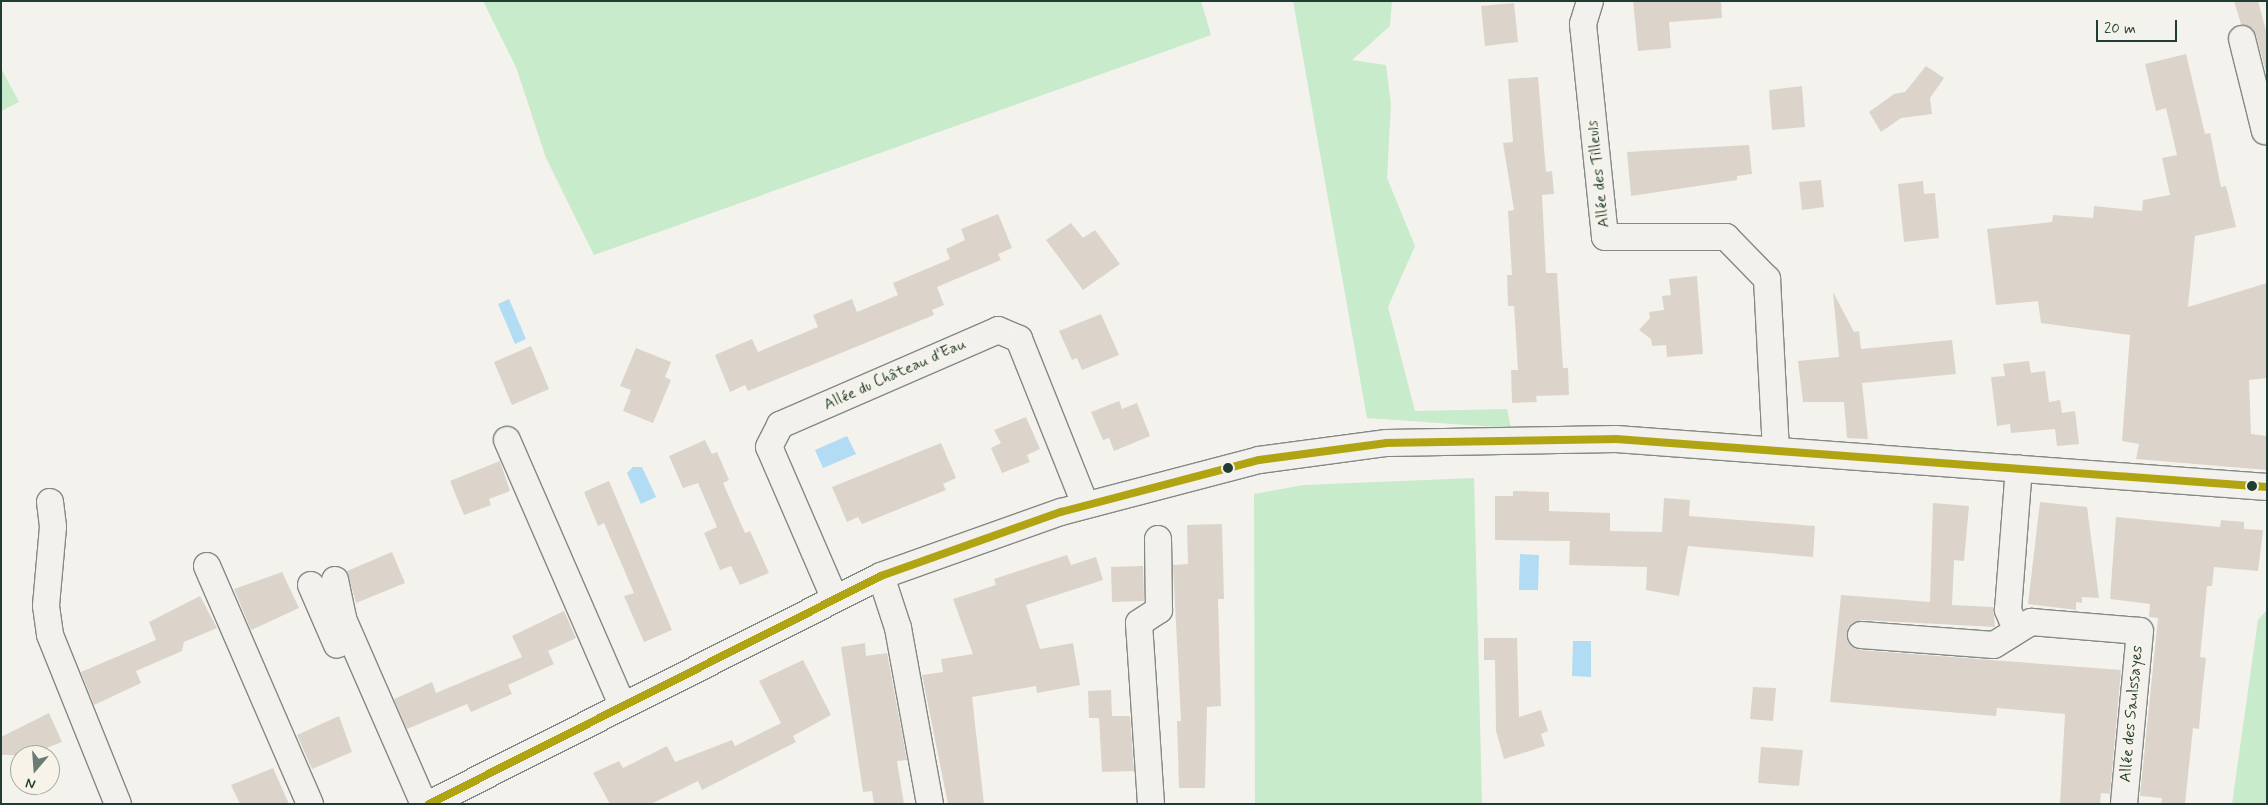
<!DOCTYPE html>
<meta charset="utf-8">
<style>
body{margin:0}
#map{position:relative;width:2268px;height:805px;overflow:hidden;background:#f4f2ec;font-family:Mynerve,sans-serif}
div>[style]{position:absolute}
.green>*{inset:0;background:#c7ebcb}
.water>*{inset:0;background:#b2dcf3}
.building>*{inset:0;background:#dcd4ca}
.roads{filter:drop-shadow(1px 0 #848985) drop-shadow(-1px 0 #848985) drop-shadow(0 1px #848985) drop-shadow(0 -1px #848985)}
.minor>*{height:26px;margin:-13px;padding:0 13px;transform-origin:13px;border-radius:13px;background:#f2f1ed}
.bus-1>*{height:8px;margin:-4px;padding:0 4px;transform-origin:4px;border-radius:4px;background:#b1a412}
.dots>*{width:14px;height:14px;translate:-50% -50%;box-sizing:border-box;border:2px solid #f7f3e8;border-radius:50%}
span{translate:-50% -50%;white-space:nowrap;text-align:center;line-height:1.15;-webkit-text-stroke:4.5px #f7f3e8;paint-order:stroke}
.street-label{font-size:16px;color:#1f3d34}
.frame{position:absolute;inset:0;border:2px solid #1f3d34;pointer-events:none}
.north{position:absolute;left:10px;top:745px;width:50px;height:50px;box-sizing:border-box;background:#f7f3e8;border:1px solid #a1aaa0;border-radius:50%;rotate:198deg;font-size:14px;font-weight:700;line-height:20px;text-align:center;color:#1f3d34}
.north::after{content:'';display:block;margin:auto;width:18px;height:22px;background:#6a7c74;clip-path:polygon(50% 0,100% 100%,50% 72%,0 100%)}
.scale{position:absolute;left:2096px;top:20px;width:81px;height:22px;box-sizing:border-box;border:2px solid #1f3d34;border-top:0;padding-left:6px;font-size:15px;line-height:18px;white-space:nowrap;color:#1f3d34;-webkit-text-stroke:4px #f7f3e8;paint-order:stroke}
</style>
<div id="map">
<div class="green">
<i style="clip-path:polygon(483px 1px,1201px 1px,1211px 35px,594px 255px,546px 158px,516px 67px)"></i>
<i style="clip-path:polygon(1293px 1px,1392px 1px,1390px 26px,1352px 60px,1386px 65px,1391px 104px,1387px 178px,1415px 246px,1388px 307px,1415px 411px,1507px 409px,1511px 428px,1367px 418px)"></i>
<i style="clip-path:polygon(1px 68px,19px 102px,1px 111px)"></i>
<i style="clip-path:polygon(1474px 478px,1482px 804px,1255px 804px,1254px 494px,1304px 485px)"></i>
<i style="clip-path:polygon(2267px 610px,2267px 804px,2232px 804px,2258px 620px)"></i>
</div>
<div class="water">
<i style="clip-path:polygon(509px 299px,526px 339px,515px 344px,498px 304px)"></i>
<i style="clip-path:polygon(847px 436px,856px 454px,823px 468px,815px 450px)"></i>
<i style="clip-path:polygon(633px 467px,642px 467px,656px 497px,641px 504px,627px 473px)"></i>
<i style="clip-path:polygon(1520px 554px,1539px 555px,1538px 590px,1519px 590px)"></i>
<i style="clip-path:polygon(1573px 641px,1591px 641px,1591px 677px,1572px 676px)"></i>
</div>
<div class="building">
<i style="clip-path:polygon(1633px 1px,1721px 1px,1722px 18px,1669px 22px,1671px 48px,1638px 51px)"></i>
<i style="clip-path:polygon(2234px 1px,2258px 1px,2267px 34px,2267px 76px,2256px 35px,2252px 28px,2241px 24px)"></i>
<i style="clip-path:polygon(1514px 3px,1518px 42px,1485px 46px,1481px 6px)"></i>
<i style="clip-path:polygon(2186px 54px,2205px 134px,2210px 133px,2221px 187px,2226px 186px,2236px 227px,2195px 236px,2188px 307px,2267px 283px,2267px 378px,2249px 380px,2251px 434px,2267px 436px,2267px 470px,2136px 459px,2139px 444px,2122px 441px,2130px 335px,2041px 323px,2038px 301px,1996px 305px,1987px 229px,2052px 222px,2053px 215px,2093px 218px,2094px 206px,2142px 211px,2143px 200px,2170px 195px,2162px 158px,2177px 155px,2166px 108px,2156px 111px,2145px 64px)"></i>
<i style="clip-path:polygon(1926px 66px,1944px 78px,1930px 98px,1932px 114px,1901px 118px,1881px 132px,1869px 112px,1894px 94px,1905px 92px)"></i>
<i style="clip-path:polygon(1538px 77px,1546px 172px,1552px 171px,1554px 194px,1542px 195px,1546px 273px,1557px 273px,1563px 368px,1568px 368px,1569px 395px,1536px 396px,1537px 402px,1512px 403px,1511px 370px,1518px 370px,1514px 306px,1508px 306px,1507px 275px,1512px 275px,1508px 211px,1514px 210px,1503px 143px,1513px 142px,1508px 79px)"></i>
<i style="clip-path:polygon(1802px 86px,1805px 127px,1772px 130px,1769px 90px)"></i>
<i style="clip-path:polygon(1749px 145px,1752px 174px,1737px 176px,1737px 180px,1631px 196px,1627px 152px)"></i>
<i style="clip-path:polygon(1821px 180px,1824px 207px,1802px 210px,1799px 182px)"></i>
<i style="clip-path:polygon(1923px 181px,1924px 194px,1935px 193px,1939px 238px,1904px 242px,1898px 184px)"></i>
<i style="clip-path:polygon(998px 214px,1012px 248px,998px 254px,1001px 260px,937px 287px,944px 305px,932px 310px,934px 315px,748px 391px,745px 385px,730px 392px,715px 355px,752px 339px,758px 352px,818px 327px,813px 315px,852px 299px,857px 312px,898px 295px,893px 283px,950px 259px,946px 249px,965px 240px,961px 229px)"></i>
<i style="clip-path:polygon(1071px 223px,1083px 238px,1095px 230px,1120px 264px,1083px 290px,1046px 240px)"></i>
<i style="clip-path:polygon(1697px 276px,1703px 354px,1667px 357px,1666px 345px,1652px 346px,1651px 339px,1639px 330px,1650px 318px,1649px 312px,1664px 310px,1662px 296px,1671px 295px,1669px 279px)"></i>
<i style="clip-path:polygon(1833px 292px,1854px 332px,1859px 331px,1861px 349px,1952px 340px,1956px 374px,1862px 383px,1868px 439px,1847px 438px,1844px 402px,1803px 402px,1798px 361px,1839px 357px)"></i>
<i style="clip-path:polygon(1101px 314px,1119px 355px,1082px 370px,1077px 358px,1072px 360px,1059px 331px)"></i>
<i style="clip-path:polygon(531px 346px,549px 389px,512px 405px,494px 362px)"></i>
<i style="clip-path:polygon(636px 348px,671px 362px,665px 377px,671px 380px,653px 423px,623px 411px,631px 390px,620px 386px)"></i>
<i style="clip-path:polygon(2029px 361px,2031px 373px,2045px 371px,2049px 402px,2060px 400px,2062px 413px,2075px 411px,2079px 444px,2057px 446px,2055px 429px,2011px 433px,2010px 424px,1997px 426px,1991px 377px,2005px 376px,2003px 364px)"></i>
<i style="clip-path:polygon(1119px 401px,1122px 409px,1137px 403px,1150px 436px,1114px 451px,1109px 438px,1103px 440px,1091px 412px)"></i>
<i style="clip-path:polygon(1026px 417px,1040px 449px,1027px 455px,1030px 462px,1002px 473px,991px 448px,1001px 443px,994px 430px)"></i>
<i style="clip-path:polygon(705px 440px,712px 454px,717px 452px,729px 480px,723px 483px,745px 533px,750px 531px,769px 573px,740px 585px,731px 566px,720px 570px,704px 533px,717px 527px,698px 483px,683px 488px,669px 456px)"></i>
<i style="clip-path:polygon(941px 443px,956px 478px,943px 484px,946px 490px,862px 524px,858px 517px,847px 522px,832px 487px)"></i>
<i style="clip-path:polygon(500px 461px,510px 491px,489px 499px,491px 505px,464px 515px,450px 481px)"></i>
<i style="clip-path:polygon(609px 481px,672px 630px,644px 642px,624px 596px,634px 593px,604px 523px,598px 526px,584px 492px)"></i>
<i style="clip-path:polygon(1513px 491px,1549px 492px,1549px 511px,1610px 513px,1610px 531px,1662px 532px,1664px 498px,1690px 500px,1689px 516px,1815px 526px,1813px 557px,1688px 546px,1679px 596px,1646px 590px,1647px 567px,1569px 565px,1570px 541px,1495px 540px,1495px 496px,1513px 496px)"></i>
<i style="clip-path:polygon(2040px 502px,2087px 507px,2099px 598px,2082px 597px,2082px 603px,2076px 602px,2076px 610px,2028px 604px)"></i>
<i style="clip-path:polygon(1933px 503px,1969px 506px,1964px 561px,1954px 560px,1952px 605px,1993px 607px,1995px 627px,1862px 620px,1848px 627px,1848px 642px,1860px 650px,2121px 670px,2110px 794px,2101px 793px,2100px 804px,2060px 804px,2065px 714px,1997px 708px,1996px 716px,1830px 702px,1841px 595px,1930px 602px)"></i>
<i style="clip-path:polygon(2116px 517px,2220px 527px,2221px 520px,2244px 522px,2244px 529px,2263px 530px,2258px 571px,2214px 567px,2212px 586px,2207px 586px,2200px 657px,2206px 658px,2202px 693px,2199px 729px,2193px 728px,2185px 804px,2161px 804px,2162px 798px,2140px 796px,2158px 618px,2149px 617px,2150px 604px,2110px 599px)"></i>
<i style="clip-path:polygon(1222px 524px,1224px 599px,1218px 599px,1221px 706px,1207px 707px,1205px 788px,1179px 788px,1177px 721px,1181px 721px,1173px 565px,1188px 564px,1187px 525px)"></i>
<i style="clip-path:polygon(392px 552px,405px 583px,356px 603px,347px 571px)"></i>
<i style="clip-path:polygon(1067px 555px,1071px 565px,1096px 557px,1103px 580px,1026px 605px,1040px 649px,1073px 643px,1080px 685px,1037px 693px,1036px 686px,972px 697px,984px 804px,948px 804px,922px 675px,943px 672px,941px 659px,973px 654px,953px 599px,996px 585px,994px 579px)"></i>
<i style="clip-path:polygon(1143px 566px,1144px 601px,1112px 602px,1111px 567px)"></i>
<i style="clip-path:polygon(282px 572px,299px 608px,251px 630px,234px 589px)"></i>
<i style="clip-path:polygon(200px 596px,217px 628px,184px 642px,182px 651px,136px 671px,141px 683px,94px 705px,81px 672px,156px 640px,149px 622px)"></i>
<i style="clip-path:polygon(564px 611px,576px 638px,548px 651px,554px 664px,508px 685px,512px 694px,471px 712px,467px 704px,407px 729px,394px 699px,432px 682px,436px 693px,522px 657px,512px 636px)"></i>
<i style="clip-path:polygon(1484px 638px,1517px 638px,1519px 717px,1541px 710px,1548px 731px,1541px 734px,1545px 746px,1504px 759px,1496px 731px,1495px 660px,1484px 660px)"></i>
<i style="clip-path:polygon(865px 643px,866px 656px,887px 653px,907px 760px,897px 761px,904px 804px,874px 804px,872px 791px,863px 792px,841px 647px)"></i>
<i style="clip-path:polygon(803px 660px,831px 715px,793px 736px,796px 742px,702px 790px,698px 781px,651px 804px,610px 804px,593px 773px,619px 761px,623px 768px,667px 746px,675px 762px,732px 740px,735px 746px,781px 723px,759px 681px)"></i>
<i style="clip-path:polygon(1753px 687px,1776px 688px,1773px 721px,1750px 719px)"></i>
<i style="clip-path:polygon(1111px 690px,1112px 716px,1130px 716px,1134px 771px,1102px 772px,1099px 718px,1089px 718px,1088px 691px)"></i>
<i style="clip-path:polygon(49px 713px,62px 742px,28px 755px,1px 755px,1px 737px)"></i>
<i style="clip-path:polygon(339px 716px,352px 752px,312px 769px,297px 735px)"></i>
<i style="clip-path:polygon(1761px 747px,1803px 750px,1799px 786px,1758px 783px)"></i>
<i style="clip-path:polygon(273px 768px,289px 804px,240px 804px,231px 785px)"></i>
</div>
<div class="roads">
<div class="minor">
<i style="left:1590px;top:1px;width:24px;rotate:107deg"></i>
<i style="left:1583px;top:24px;width:214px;rotate:84.1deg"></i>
<i style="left:1605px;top:237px;width:121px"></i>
<i style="left:1726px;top:237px;width:59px;rotate:45.7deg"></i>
<i style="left:1767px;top:279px;width:171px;rotate:87deg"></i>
<i style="left:2242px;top:39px;width:95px;rotate:76deg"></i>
<i style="left:507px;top:440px;width:289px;rotate:66.5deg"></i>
<i style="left:50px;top:502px;width:25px;rotate:83deg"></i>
<i style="left:53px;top:527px;width:79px;rotate:95.1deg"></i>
<i style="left:46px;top:606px;width:29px;rotate:82deg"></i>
<i style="left:50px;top:635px;width:182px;rotate:68.1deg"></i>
<i style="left:207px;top:566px;width:259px;rotate:66.6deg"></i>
<i style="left:881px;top:576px;width:55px;rotate:71.9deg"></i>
<i style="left:898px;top:628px;width:179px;rotate:79.7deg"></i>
<i style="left:335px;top:580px;width:40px;rotate:78deg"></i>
<i style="left:343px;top:619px;width:202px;rotate:66.4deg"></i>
<i style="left:311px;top:585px;width:65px;rotate:66.6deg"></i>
<i style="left:834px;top:597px;width:163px;rotate:-113.4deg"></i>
<i style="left:769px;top:447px;width:25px;rotate:-63deg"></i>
<i style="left:780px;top:425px;width:238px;rotate:-23.5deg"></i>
<i style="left:998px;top:330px;width:23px;rotate:23deg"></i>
<i style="left:1019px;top:339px;width:178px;rotate:68.2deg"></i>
<i style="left:2016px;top:629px;width:21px;rotate:-113deg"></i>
<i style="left:2008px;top:610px;width:142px;rotate:-85.6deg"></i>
<i style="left:1861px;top:635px;width:133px;rotate:4.3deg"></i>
<i style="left:1994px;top:645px;width:44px;rotate:-31.9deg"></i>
<i style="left:2031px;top:622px;width:109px;rotate:4.7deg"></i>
<i style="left:2140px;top:631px;width:174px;rotate:95.3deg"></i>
<i style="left:429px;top:804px;width:506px;rotate:-26.77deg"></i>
<i style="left:881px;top:576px;width:191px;rotate:-19.6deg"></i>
<i style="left:1061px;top:512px;width:205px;rotate:-14.7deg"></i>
<i style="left:1259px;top:460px;width:129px;rotate:-7.6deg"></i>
<i style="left:1387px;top:443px;width:229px;rotate:-1deg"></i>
<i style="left:1616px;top:439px;width:653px;rotate:4.22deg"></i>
<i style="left:1151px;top:804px;width:181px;rotate:-93.8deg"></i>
<i style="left:1139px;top:623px;width:24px;rotate:-33deg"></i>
<i style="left:1159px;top:610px;width:71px;rotate:-90.8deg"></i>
</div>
</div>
<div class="bus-1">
<i style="left:429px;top:804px;width:506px;rotate:-26.77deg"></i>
<i style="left:881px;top:576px;width:191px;rotate:-19.6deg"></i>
<i style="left:1061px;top:512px;width:205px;rotate:-14.7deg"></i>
<i style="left:1259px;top:460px;width:129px;rotate:-7.6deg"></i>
<i style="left:1387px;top:443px;width:229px;rotate:-1deg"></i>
<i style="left:1616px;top:439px;width:653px;rotate:4.22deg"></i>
</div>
<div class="dots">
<i style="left:1228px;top:468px;background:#1f3d34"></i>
<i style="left:2252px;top:486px;background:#1f3d34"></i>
</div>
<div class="street-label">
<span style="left:1599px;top:174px;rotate:-96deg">Allée des Tilleuls</span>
<span style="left:895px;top:375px;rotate:-24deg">Allée du Château d'Eau</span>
<span style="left:2132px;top:714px;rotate:-85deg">Allée des Saulssayes</span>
</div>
<div class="frame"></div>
<div class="north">N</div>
<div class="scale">20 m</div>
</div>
